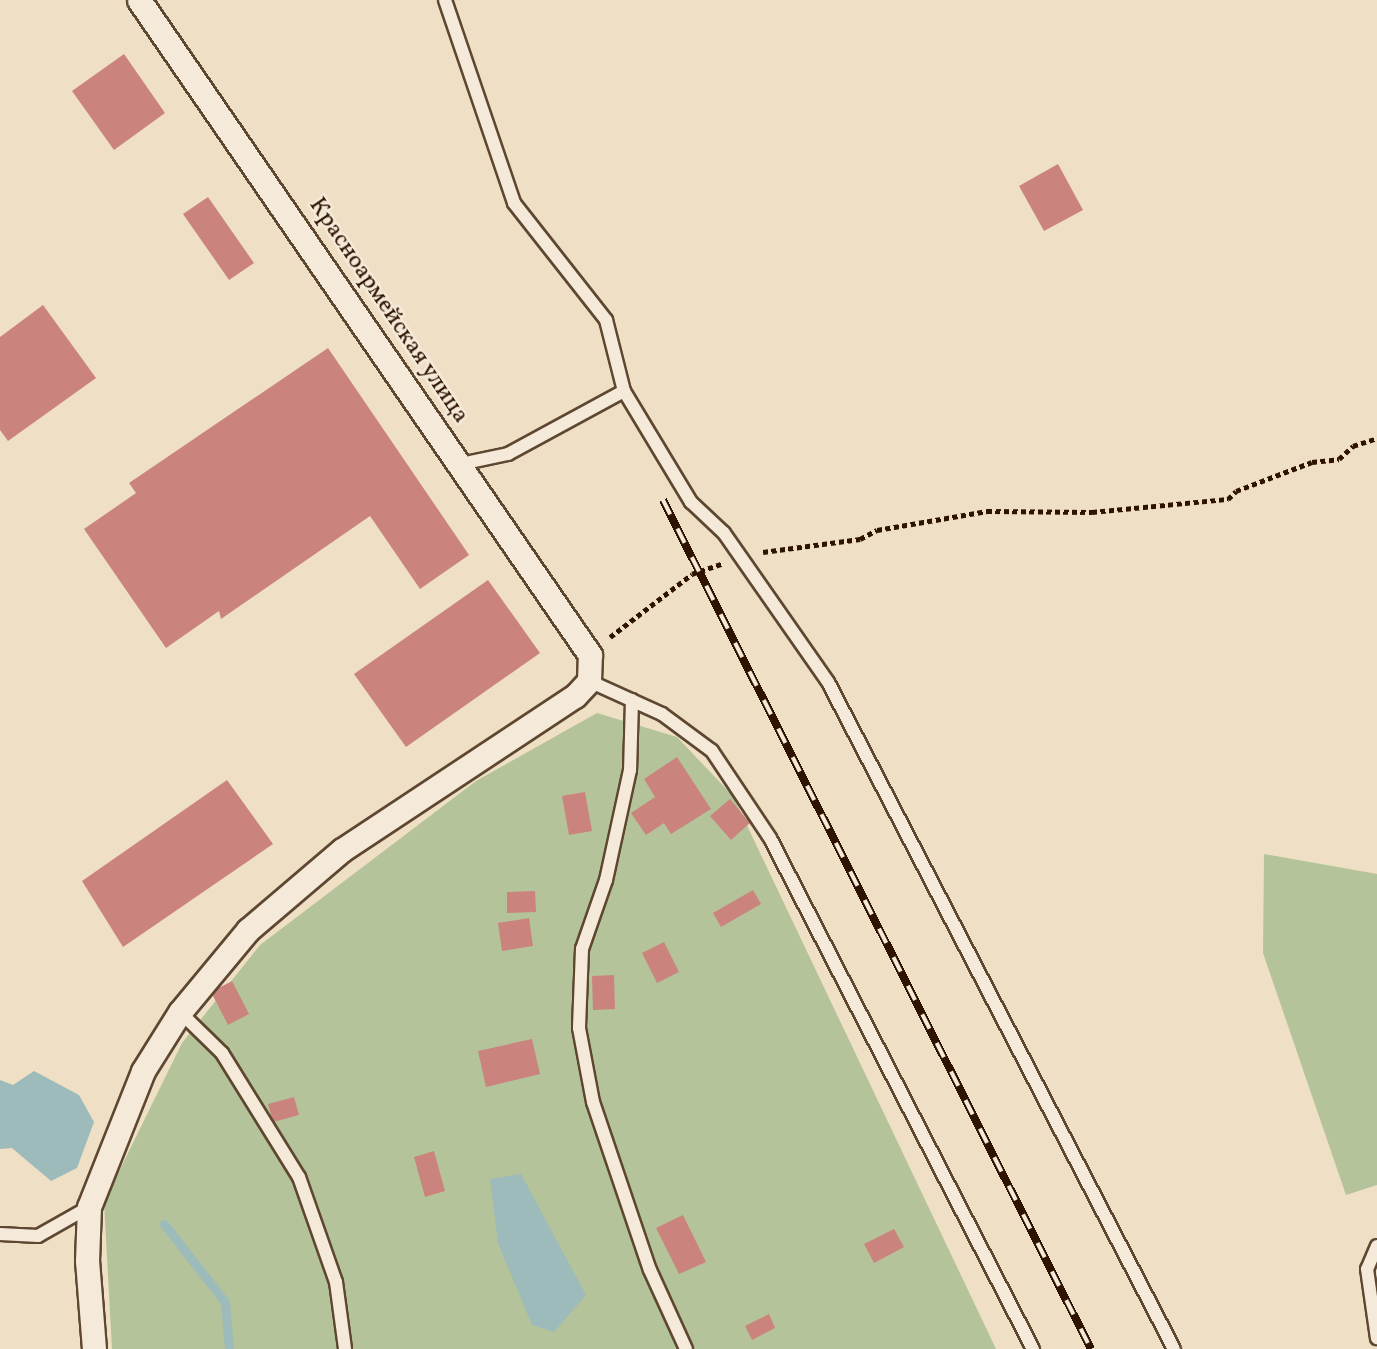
<!DOCTYPE html>
<meta charset="utf-8">
<style>
body{margin:0}
#map{position:relative;width:1377px;height:1349px;overflow:hidden;background:#efdfc4;font-family:Vollkorn,serif}
div>[style]{position:absolute}
.green>*{inset:0;background:#b4c399}
.water>*{inset:0;background:#9cbbba}
.stream>*{height:9px;margin:-4.5px;padding:0 4.5px;transform-origin:4.5px;border-radius:4.5px;background:#9cbbba}
.building>*{inset:0;background:#cb847d}
.path>*{height:4.5px;margin-top:-2.25px;transform-origin:0;background:repeating-linear-gradient(90deg,#2e1400 0 5px,transparent 0 8.5px)}
.roads{filter:drop-shadow(2px 0 #5e4731) drop-shadow(-2px 0 #5e4731) drop-shadow(0 2px #5e4731) drop-shadow(0 -2px #5e4731)}
.lane>*{height:12px;margin:-6px;padding:0 6px;transform-origin:6px;border-radius:6px;background:#f5ead9}
.street>*{height:23px;margin:-11.5px;padding:0 11.5px;transform-origin:11.5px;border-radius:11.5px;background:#f5ead9}
.rail>*{height:8px;margin-top:-4px;transform-origin:0;background:repeating-linear-gradient(90deg,#f5ead9 0 16px,#2e1400 0 32px);box-sizing:border-box;border-block:2px solid #2e1400}
span{translate:-50% -50%;white-space:nowrap;text-align:center;line-height:1.15;-webkit-text-stroke:5px #f5ead9;paint-order:stroke}
.street-label{font-size:24px;color:#2e1400}
</style>
<div id="map">
<div class="green">
<i style="clip-path:polygon(597px 713px,677px 737px,733px 796px,996px 1349px,112px 1349px,104px 1202px,182px 1043px,260px 945px,476px 781px)"></i>
<i style="clip-path:polygon(1264px 854px,1377px 874px,1377px 1185px,1346px 1195px,1263px 953px)"></i>
</div>
<div class="water">
<i style="clip-path:polygon(34px 1071px,79px 1095px,94px 1122px,77px 1168px,51px 1181px,12px 1148px,0 1149px,0 1080px,13px 1085px)"></i>
<i style="clip-path:polygon(521px 1174px,586px 1295px,554px 1332px,532px 1325px,498px 1243px,490px 1179px)"></i>
</div>
<div class="stream">
<i style="left:164px;top:1224px;width:99px;rotate:52deg"></i>
<i style="left:225px;top:1302px;width:47px;rotate:85.1deg"></i>
</div>
<div class="building">
<i style="clip-path:polygon(124px 54px,165px 113px,114px 150px,72px 91px)"></i>
<i style="clip-path:polygon(1058px 164px,1083px 210px,1044px 231px,1019px 186px)"></i>
<i style="clip-path:polygon(208px 197px,254px 263px,229px 280px,183px 214px)"></i>
<i style="clip-path:polygon(43px 305px,96px 378px,8px 441px,0 430px,0 337px)"></i>
<i style="clip-path:polygon(328px 348px,469px 555px,420px 589px,370px 516px,221px 619px,219px 611px,166px 648px,84px 529px,136px 493px,129px 483px)"></i>
<i style="clip-path:polygon(488px 580px,540px 653px,406px 747px,354px 674px)"></i>
<i style="clip-path:polygon(677px 757px,711px 809px,671px 834px,664px 823px,646px 835px,631px 813px,655px 797px,644px 779px)"></i>
<i style="clip-path:polygon(227px 780px,273px 844px,123px 947px,82px 881px)"></i>
<i style="clip-path:polygon(585px 792px,592px 831px,569px 835px,562px 796px)"></i>
<i style="clip-path:polygon(730px 799px,750px 823px,731px 840px,710px 816px)"></i>
<i style="clip-path:polygon(753px 890px,761px 904px,721px 927px,713px 913px)"></i>
<i style="clip-path:polygon(535px 891px,536px 912px,507px 913px,507px 892px)"></i>
<i style="clip-path:polygon(529px 918px,533px 946px,502px 951px,498px 923px)"></i>
<i style="clip-path:polygon(664px 942px,679px 972px,657px 983px,642px 953px)"></i>
<i style="clip-path:polygon(614px 975px,615px 1009px,593px 1010px,592px 976px)"></i>
<i style="clip-path:polygon(232px 981px,249px 1014px,228px 1025px,211px 992px)"></i>
<i style="clip-path:polygon(532px 1039px,540px 1074px,486px 1087px,478px 1051px)"></i>
<i style="clip-path:polygon(294px 1097px,299px 1115px,273px 1122px,268px 1104px)"></i>
<i style="clip-path:polygon(434px 1151px,445px 1191px,425px 1197px,414px 1157px)"></i>
<i style="clip-path:polygon(683px 1215px,706px 1262px,679px 1274px,656px 1228px)"></i>
<i style="clip-path:polygon(894px 1229px,904px 1247px,874px 1263px,864px 1244px)"></i>
<i style="clip-path:polygon(769px 1314px,775px 1328px,752px 1340px,745px 1326px)"></i>
</div>
<div class="path">
<i style="left:763px;top:552px;width:98px;rotate:-7.6deg"></i>
<i style="left:860px;top:539px;width:19px;rotate:-28deg"></i>
<i style="left:877px;top:530px;width:112px;rotate:-9.8deg"></i>
<i style="left:987px;top:511px;width:105px;rotate:0.5deg"></i>
<i style="left:1092px;top:512px;width:137px;rotate:-5.5deg"></i>
<i style="left:1228px;top:499px;width:11px;rotate:-45deg"></i>
<i style="left:1236px;top:491px;width:81px;rotate:-20.9deg"></i>
<i style="left:1312px;top:462px;width:27px;rotate:-6deg"></i>
<i style="left:1339px;top:459px;width:19px;rotate:-43deg"></i>
<i style="left:1353px;top:446px;width:25px;rotate:-18deg"></i>
<i style="left:610px;top:637px;width:103px;rotate:-37.5deg"></i>
<i style="left:692px;top:574px;width:31px;rotate:-19deg"></i>
</div>
<div class="roads">
<div class="lane">
<i style="left:445px;top:0;width:214px;rotate:71.2deg"></i>
<i style="left:514px;top:203px;width:149px;rotate:51.8deg"></i>
<i style="left:606px;top:320px;width:73px;rotate:75.8deg"></i>
<i style="left:624px;top:391px;width:132px;rotate:151.5deg"></i>
<i style="left:508px;top:454px;width:48px;rotate:168deg"></i>
<i style="left:624px;top:391px;width:130px;rotate:58.9deg"></i>
<i style="left:691px;top:502px;width:45px;rotate:43.2deg"></i>
<i style="left:724px;top:533px;width:182px;rotate:55.1deg"></i>
<i style="left:828px;top:682px;width:751px;rotate:62.58deg"></i>
<i style="left:589px;top:681px;width:80px;rotate:24.3deg"></i>
<i style="left:662px;top:714px;width:62px;rotate:36.5deg"></i>
<i style="left:712px;top:751px;width:105px;rotate:56.3deg"></i>
<i style="left:770px;top:838px;width:575px;rotate:62.77deg"></i>
<i style="left:632px;top:700px;width:70px;rotate:91.6deg"></i>
<i style="left:630px;top:770px;width:113px;rotate:102.3deg"></i>
<i style="left:606px;top:880px;width:73px;rotate:109.2deg"></i>
<i style="left:582px;top:949px;width:79px;rotate:92.2deg"></i>
<i style="left:579px;top:1028px;width:75px;rotate:79.3deg"></i>
<i style="left:593px;top:1102px;width:177px;rotate:71.3deg"></i>
<i style="left:650px;top:1270px;width:87px;rotate:65.5deg"></i>
<i style="left:180px;top:1012px;width:59px;rotate:44.3deg"></i>
<i style="left:222px;top:1053px;width:146px;rotate:58.2deg"></i>
<i style="left:299px;top:1177px;width:111px;rotate:70.6deg"></i>
<i style="left:336px;top:1282px;width:68px;rotate:82.3deg"></i>
<i style="left:0;top:1234px;width:38px;rotate:3deg"></i>
<i style="left:38px;top:1236px;width:59px;rotate:-29.6deg"></i>
<i style="left:1377px;top:1246px;width:25px;rotate:113deg"></i>
<i style="left:1367px;top:1269px;width:70px;rotate:81.8deg"></i>
</div>
<div class="street">
<i style="left:94px;top:1349px;width:88px;rotate:-94.5deg"></i>
<i style="left:87px;top:1261px;width:54px;rotate:-87.9deg"></i>
<i style="left:89px;top:1207px;width:146px;rotate:-68.3deg"></i>
<i style="left:143px;top:1071px;width:70px;rotate:-57.9deg"></i>
<i style="left:180px;top:1012px;width:107px;rotate:-50.3deg"></i>
<i style="left:248px;top:930px;width:123px;rotate:-40.4deg"></i>
<i style="left:342px;top:850px;width:279px;rotate:-33.5deg"></i>
<i style="left:575px;top:696px;width:21px;rotate:-47deg"></i>
<i style="left:589px;top:681px;width:26px;rotate:-88deg"></i>
<i style="left:590px;top:655px;width:795px;rotate:-124.55deg"></i>
</div>
</div>
<div class="rail">
<i style="left:663px;top:500px;width:951px;rotate:63.25deg"></i>
</div>
<div class="street-label">
<span style="left:388px;top:311px;rotate:56deg">Красноармейская улица</span>
</div>
</div>
